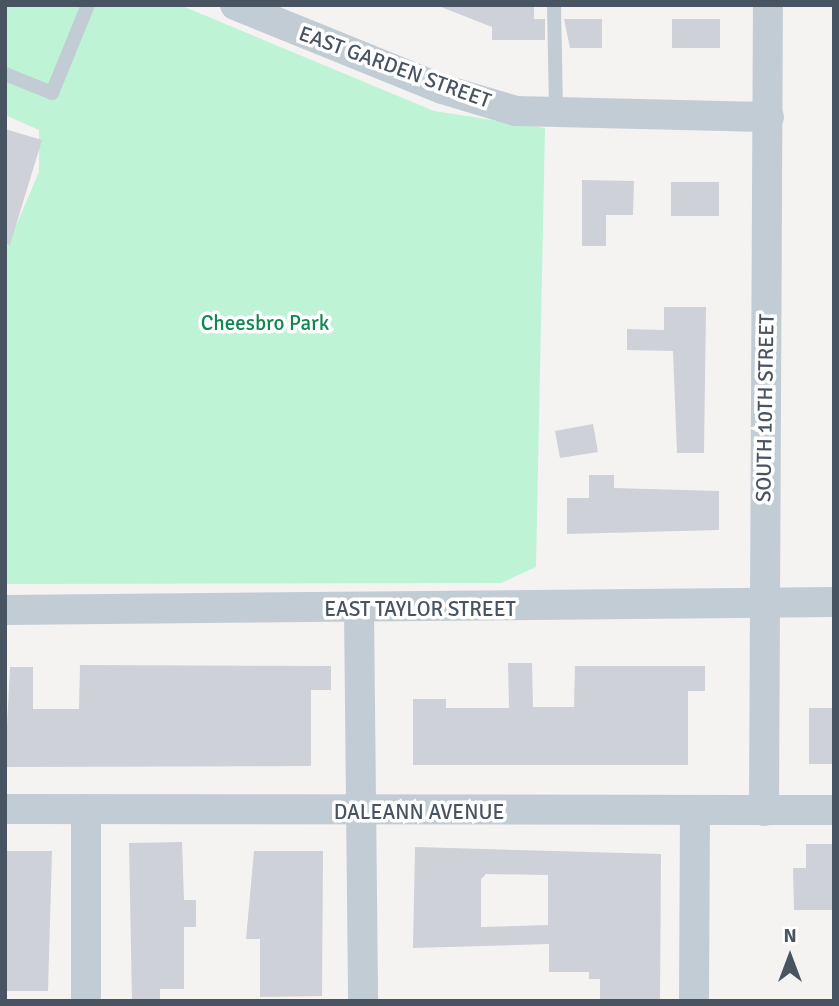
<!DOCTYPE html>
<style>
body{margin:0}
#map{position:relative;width:839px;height:1006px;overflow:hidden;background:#f5f2f2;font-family:Signika,sans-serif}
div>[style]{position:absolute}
.green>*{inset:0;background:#bef4d5}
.building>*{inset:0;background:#ced1d8}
.service>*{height:14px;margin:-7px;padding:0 7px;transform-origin:7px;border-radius:7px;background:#c2ccd5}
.minor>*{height:30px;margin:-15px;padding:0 15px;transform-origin:15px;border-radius:15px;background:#c2ccd5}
span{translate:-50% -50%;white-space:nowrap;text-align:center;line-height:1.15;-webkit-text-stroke:7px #fff;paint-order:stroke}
.street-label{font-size:21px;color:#485462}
.park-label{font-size:21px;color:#0f8750}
.frame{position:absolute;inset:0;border:7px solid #485462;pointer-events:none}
.north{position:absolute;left:755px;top:922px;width:70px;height:70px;-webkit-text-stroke:5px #fff;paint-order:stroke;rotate:0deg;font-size:19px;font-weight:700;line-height:28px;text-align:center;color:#485462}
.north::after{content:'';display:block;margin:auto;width:24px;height:32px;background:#485462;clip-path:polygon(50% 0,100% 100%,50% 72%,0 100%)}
</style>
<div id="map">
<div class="green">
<i style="clip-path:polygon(5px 5px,180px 5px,434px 111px,545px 128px,536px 567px,501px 583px,5px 584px,5px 251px,39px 172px,39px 130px,5px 115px)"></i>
</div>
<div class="building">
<i style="clip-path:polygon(534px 5px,534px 19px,545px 19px,545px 40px,492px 40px,492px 27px,441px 7px)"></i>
<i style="clip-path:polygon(564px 19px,602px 19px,602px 48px,570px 48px)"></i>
<i style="clip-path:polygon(672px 19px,720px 19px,720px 48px,672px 48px)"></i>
<i style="clip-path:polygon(5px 129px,42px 140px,10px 245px,5px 244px)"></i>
<i style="clip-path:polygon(582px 180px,634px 181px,633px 215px,606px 215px,606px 246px,582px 246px)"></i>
<i style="clip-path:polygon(671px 182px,719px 182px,719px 216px,671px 216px)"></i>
<i style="clip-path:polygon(664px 307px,706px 307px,704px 453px,677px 453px,673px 351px,627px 350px,627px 329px,664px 330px)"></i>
<i style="clip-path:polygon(593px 424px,598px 452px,560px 458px,555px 431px)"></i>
<i style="clip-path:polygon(589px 475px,614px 475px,614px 488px,719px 491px,719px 530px,567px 534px,567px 498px,589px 498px)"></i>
<i style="clip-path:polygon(508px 663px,532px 663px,533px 707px,574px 707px,575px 666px,705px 666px,705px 691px,688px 691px,688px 765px,413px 765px,413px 699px,446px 699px,446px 708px,509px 708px)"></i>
<i style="clip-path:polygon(80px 665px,331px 666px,331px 690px,311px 690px,311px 766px,5px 767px,10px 667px,33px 667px,33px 709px,79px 709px)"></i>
<i style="clip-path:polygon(809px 708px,834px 708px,834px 764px,809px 764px)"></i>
<i style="clip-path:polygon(182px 842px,184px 900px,196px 900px,196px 927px,184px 927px,184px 989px,160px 989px,160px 1001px,132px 1001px,129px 843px)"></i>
<i style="clip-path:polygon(806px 844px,834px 844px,834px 910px,794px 910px,793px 868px,806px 868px)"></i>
<i style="clip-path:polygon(evenodd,415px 847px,661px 854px,660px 1000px,600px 1000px,600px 979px,589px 979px,589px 972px,549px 972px,549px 944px,413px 948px,415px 847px,486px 874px,548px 875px,548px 925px,481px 927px,481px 879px,486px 874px)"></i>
<i style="clip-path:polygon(5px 851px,52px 851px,48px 991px,5px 991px)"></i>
<i style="clip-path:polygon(254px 851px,323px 851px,322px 996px,260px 997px,260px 939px,246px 939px)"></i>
</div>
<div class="service">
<i style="left:554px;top:5px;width:109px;rotate:88.9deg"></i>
<i style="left:5px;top:74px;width:51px;rotate:22deg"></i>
<i style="left:52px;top:93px;width:95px;rotate:-67.8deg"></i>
</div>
<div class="minor">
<i style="left:235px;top:5px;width:223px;rotate:22.1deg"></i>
<i style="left:442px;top:89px;width:77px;rotate:16.6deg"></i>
<i style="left:516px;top:111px;width:253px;rotate:1.4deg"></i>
<i style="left:5px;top:610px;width:829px;rotate:-0.55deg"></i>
<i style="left:359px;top:610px;width:391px;rotate:89.4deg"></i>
<i style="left:5px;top:809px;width:829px;rotate:0.07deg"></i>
<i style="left:86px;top:809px;width:192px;rotate:90deg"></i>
<i style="left:764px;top:811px;width:806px;rotate:-89.72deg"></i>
<i style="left:694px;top:1001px;width:189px;rotate:-89.7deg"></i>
</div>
<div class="street-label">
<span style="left:395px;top:67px;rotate:20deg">EAST GARDEN STREET</span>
<span style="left:765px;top:408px;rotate:-89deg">SOUTH 10TH STREET</span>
<span style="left:420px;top:609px">EAST TAYLOR STREET</span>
<span style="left:419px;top:812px">DALEANN AVENUE</span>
</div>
<div class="park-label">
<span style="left:265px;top:323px">Cheesbro Park</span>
</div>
<div class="frame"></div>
<div class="north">N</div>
</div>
